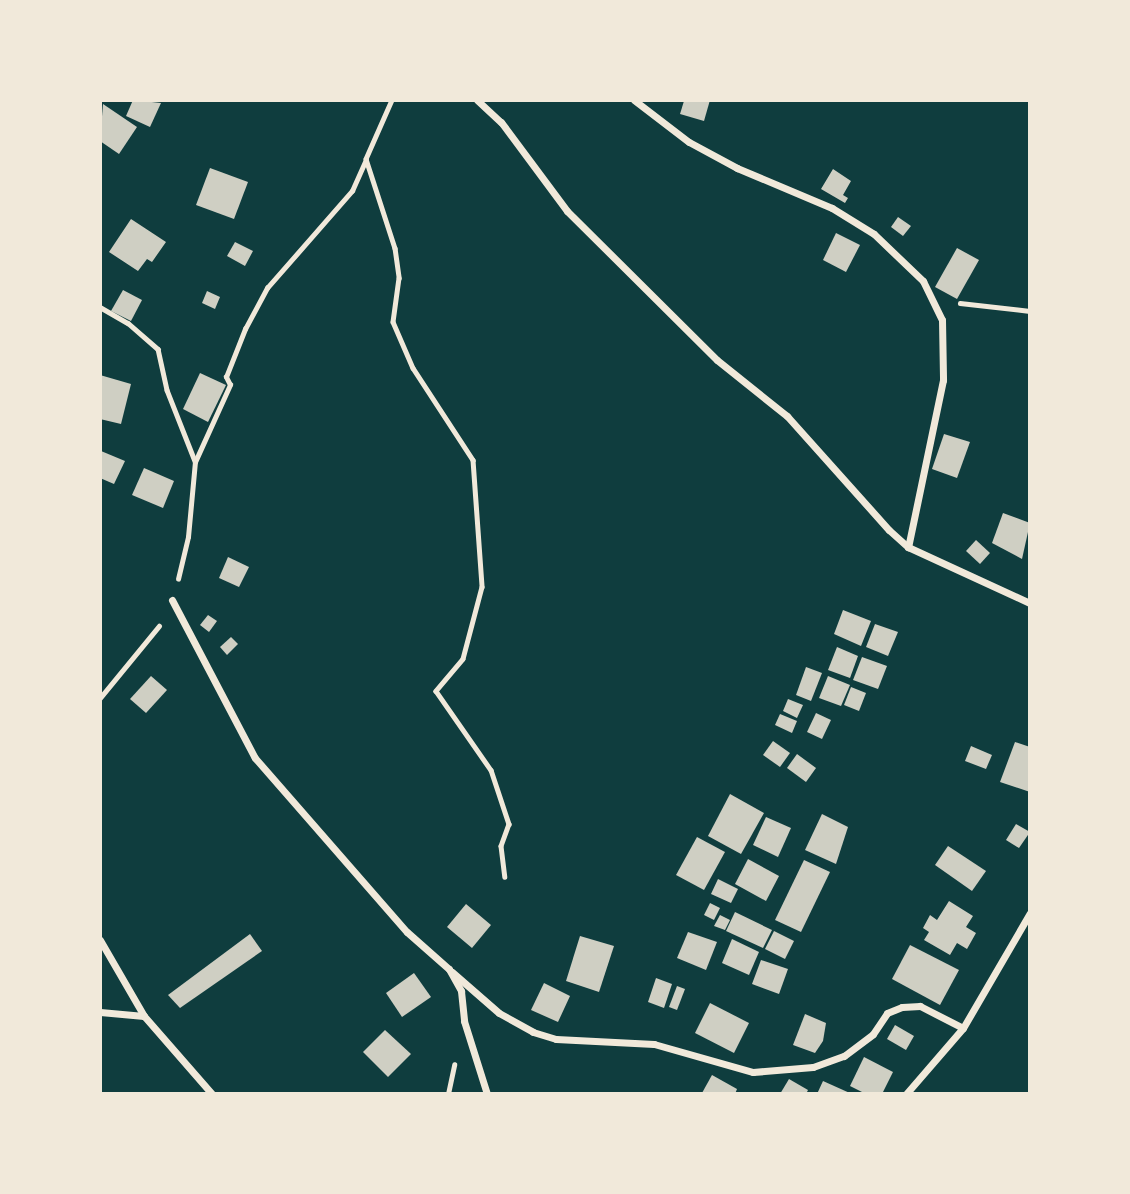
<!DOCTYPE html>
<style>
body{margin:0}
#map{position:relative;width:1130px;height:1194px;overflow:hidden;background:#0f3d3e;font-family:"Playfair Display",serif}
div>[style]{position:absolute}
.building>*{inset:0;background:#cfcfc3}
.path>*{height:4.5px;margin:-2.25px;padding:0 2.25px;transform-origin:2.25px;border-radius:2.25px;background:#f1e9da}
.minor>*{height:7px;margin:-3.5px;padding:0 3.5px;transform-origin:3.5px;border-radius:3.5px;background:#f1e9da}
span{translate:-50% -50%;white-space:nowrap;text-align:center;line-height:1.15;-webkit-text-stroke:5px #f1e9da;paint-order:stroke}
.frame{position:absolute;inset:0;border:102px solid #f1e9da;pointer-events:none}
</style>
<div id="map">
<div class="building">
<i style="clip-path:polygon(133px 100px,161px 103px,150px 127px,126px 116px)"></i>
<i style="clip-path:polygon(710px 100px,704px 121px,680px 114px,684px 101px)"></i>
<i style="clip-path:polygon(103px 104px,137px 127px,119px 154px,100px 141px)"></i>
<i style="clip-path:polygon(210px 168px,248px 182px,234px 219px,196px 205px)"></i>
<i style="clip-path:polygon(833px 169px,851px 181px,843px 195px,848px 198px,845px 203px,821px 189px)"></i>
<i style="clip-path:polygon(898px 217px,911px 226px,903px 236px,891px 227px)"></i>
<i style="clip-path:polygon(131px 219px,166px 242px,152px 262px,147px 259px,138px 271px,109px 252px)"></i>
<i style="clip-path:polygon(836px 233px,860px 245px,846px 272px,823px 260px)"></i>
<i style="clip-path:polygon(235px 242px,253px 251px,245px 266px,227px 256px)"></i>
<i style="clip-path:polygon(957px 248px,979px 260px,957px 299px,935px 287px)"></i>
<i style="clip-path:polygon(123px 290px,142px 300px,131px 321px,111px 311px)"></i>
<i style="clip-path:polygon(207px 291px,220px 297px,215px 309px,202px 303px)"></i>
<i style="clip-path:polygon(200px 373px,226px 385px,208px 422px,183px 409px)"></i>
<i style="clip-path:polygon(100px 375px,131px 384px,121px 424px,100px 419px)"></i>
<i style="clip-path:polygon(944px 434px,970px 442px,957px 478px,932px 469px)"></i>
<i style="clip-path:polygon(101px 451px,125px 461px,114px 484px,100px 478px)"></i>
<i style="clip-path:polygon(144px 468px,174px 481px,163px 508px,132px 495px)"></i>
<i style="clip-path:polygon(1003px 513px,1030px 523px,1022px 559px,992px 543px)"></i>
<i style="clip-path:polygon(976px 540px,990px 553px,980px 564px,966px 551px)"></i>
<i style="clip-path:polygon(228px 557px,249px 567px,239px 587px,219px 578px)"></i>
<i style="clip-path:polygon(843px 610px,871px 621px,861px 646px,834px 634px)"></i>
<i style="clip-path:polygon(208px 615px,217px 621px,209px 632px,200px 625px)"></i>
<i style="clip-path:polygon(875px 624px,898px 632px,888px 656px,866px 647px)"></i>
<i style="clip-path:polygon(231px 637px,238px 644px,227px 655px,220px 647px)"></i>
<i style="clip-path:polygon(837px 647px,858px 656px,850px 678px,828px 670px)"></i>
<i style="clip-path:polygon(862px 657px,887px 666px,878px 689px,853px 680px)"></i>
<i style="clip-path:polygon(806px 667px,822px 673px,811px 701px,796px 695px)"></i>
<i style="clip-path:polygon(151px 676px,167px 690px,146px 713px,130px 699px)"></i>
<i style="clip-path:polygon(828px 676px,850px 685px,841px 706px,819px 698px)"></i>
<i style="clip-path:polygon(851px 687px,866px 693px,859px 711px,844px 705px)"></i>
<i style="clip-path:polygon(788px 699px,803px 705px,797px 718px,783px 711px)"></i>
<i style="clip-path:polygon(816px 713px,831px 720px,822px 739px,807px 732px)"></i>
<i style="clip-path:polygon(780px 714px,797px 721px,792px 733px,775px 725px)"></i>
<i style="clip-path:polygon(773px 741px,790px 753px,780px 767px,763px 755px)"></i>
<i style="clip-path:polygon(1015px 742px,1030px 747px,1030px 792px,1000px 782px)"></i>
<i style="clip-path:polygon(971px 746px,992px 755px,986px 769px,965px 761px)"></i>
<i style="clip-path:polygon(797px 754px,816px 768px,806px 782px,787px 768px)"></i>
<i style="clip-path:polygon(730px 794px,764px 813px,741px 854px,708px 836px)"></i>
<i style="clip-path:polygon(822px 814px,848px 827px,836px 864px,805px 850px)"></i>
<i style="clip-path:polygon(766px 817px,791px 828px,778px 857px,753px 845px)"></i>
<i style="clip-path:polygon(1016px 824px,1030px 832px,1019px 848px,1006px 840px)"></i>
<i style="clip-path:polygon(697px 837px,725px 852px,704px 890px,676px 875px)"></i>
<i style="clip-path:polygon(948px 846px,986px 871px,972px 891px,935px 865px)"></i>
<i style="clip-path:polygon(748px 859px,779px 876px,766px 901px,735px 884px)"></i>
<i style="clip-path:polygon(804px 860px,830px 872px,801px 932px,775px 920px)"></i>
<i style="clip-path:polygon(718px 879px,738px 889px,731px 903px,711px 894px)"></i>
<i style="clip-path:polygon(949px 901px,973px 916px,966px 927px,976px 933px,967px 949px,957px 943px,950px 955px,924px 940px,929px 932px,923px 928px,930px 915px,937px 920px)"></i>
<i style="clip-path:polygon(710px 903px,720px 908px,714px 920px,704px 915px)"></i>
<i style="clip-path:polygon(466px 904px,491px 925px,472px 948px,447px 927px)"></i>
<i style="clip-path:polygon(735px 912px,772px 930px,763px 948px,726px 931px)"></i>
<i style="clip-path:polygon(720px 915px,730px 920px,725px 930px,714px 926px)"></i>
<i style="clip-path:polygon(774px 931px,794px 941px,785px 959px,765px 949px)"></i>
<i style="clip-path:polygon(688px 932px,717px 942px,706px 970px,677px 958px)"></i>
<i style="clip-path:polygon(250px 934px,262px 951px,180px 1008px,168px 995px)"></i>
<i style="clip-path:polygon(580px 936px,614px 946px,599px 992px,566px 981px)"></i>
<i style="clip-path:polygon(732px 939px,759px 952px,749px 975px,722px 963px)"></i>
<i style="clip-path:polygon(910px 945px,959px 970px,940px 1005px,892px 979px)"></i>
<i style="clip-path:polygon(761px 960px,788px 969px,779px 994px,752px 984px)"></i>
<i style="clip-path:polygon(414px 973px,431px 997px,402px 1017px,386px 993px)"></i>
<i style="clip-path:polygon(656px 978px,672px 984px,664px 1008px,648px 1002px)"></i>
<i style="clip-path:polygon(544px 983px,570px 996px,558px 1022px,531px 1010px)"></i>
<i style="clip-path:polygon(677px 986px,685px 989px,677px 1010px,669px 1007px)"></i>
<i style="clip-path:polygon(710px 1003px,749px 1023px,734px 1053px,695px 1033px)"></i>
<i style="clip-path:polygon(805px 1014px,826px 1023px,823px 1041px,815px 1053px,793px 1045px)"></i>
<i style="clip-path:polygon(895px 1025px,914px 1036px,906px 1050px,887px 1039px)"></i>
<i style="clip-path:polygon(385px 1030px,411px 1054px,388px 1077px,363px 1052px)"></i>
<i style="clip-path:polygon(864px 1057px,893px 1072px,882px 1094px,866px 1094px,850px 1086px)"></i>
<i style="clip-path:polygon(712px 1075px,737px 1089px,735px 1094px,702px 1093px)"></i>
<i style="clip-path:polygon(789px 1079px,808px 1090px,806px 1094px,780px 1094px)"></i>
<i style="clip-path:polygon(823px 1081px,852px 1094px,817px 1094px)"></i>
</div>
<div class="path">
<i style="left:392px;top:100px;width:64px;rotate:113.8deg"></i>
<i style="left:366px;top:159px;width:94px;rotate:72deg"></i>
<i style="left:395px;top:248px;width:30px;rotate:82deg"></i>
<i style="left:399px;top:278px;width:44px;rotate:97.8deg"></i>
<i style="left:393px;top:322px;width:50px;rotate:66.5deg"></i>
<i style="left:413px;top:368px;width:110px;rotate:56.9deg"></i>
<i style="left:473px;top:460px;width:127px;rotate:85.9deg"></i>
<i style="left:482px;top:587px;width:74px;rotate:104.8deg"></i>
<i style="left:463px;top:659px;width:42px;rotate:130.2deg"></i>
<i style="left:436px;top:691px;width:96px;rotate:55.2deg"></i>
<i style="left:491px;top:770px;width:57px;rotate:71.6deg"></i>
<i style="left:509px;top:824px;width:23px;rotate:110deg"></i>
<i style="left:501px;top:846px;width:31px;rotate:83deg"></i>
<i style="left:960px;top:303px;width:70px;rotate:6.5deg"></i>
<i style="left:100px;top:307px;width:32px;rotate:30deg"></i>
<i style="left:128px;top:323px;width:40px;rotate:41deg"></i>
<i style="left:158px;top:349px;width:42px;rotate:77.6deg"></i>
<i style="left:167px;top:390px;width:76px;rotate:68.5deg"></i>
<i style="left:178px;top:579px;width:43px;rotate:-76.6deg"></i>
<i style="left:188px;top:537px;width:75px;rotate:-84.7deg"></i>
<i style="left:195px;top:462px;width:85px;rotate:-65.6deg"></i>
<i style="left:230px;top:385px;width:9px;rotate:-117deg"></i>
<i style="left:226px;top:377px;width:52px;rotate:-68.4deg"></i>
<i style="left:245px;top:329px;width:47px;rotate:-61.8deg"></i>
<i style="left:267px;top:288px;width:129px;rotate:-48.8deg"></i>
<i style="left:352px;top:191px;width:34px;rotate:-66deg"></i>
<i style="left:100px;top:698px;width:93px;rotate:-50.7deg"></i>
<i style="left:448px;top:1094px;width:30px;rotate:-78deg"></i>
</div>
<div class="minor">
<i style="left:477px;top:100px;width:33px;rotate:43deg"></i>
<i style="left:501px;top:122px;width:111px;rotate:53.4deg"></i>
<i style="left:567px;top:211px;width:211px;rotate:44.8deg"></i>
<i style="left:717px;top:360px;width:90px;rotate:38.7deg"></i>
<i style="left:787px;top:416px;width:153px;rotate:48.2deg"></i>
<i style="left:889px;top:530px;width:25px;rotate:42deg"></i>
<i style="left:908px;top:547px;width:134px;rotate:24.7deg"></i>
<i style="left:634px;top:100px;width:69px;rotate:37.4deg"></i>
<i style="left:689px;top:142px;width:55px;rotate:28.4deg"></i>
<i style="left:737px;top:168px;width:103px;rotate:22.8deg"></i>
<i style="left:832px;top:208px;width:49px;rotate:31.8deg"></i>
<i style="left:874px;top:234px;width:68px;rotate:43.8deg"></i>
<i style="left:923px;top:281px;width:43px;rotate:64deg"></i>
<i style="left:942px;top:320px;width:60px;rotate:89deg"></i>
<i style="left:943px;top:380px;width:171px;rotate:101.8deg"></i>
<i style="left:172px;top:600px;width:178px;rotate:62.3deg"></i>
<i style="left:255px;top:758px;width:231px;rotate:48.9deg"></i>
<i style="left:407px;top:932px;width:56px;rotate:41.4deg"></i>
<i style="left:449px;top:969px;width:25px;rotate:61deg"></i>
<i style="left:461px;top:991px;width:30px;rotate:84deg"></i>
<i style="left:464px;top:1021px;width:77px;rotate:72.5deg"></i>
<i style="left:100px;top:940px;width:88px;rotate:59.9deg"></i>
<i style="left:144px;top:1016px;width:103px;rotate:48.9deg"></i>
<i style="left:452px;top:972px;width:62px;rotate:41.1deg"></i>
<i style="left:499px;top:1013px;width:39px;rotate:29deg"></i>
<i style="left:533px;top:1032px;width:24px;rotate:17deg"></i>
<i style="left:556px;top:1039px;width:98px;rotate:2.9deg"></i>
<i style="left:654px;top:1044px;width:103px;rotate:15.8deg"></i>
<i style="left:753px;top:1072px;width:60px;rotate:-4.8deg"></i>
<i style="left:813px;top:1067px;width:33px;rotate:-20deg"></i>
<i style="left:844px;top:1056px;width:36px;rotate:-37deg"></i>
<i style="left:873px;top:1034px;width:25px;rotate:-56deg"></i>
<i style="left:887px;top:1013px;width:16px;rotate:-22deg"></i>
<i style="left:902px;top:1007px;width:18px;rotate:-3deg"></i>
<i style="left:920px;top:1006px;width:48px;rotate:27.1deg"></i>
<i style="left:100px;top:1012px;width:44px;rotate:5.2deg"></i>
<i style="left:906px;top:1094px;width:87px;rotate:-49.2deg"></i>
<i style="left:963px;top:1028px;width:133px;rotate:-59.8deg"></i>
</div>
<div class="frame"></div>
</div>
